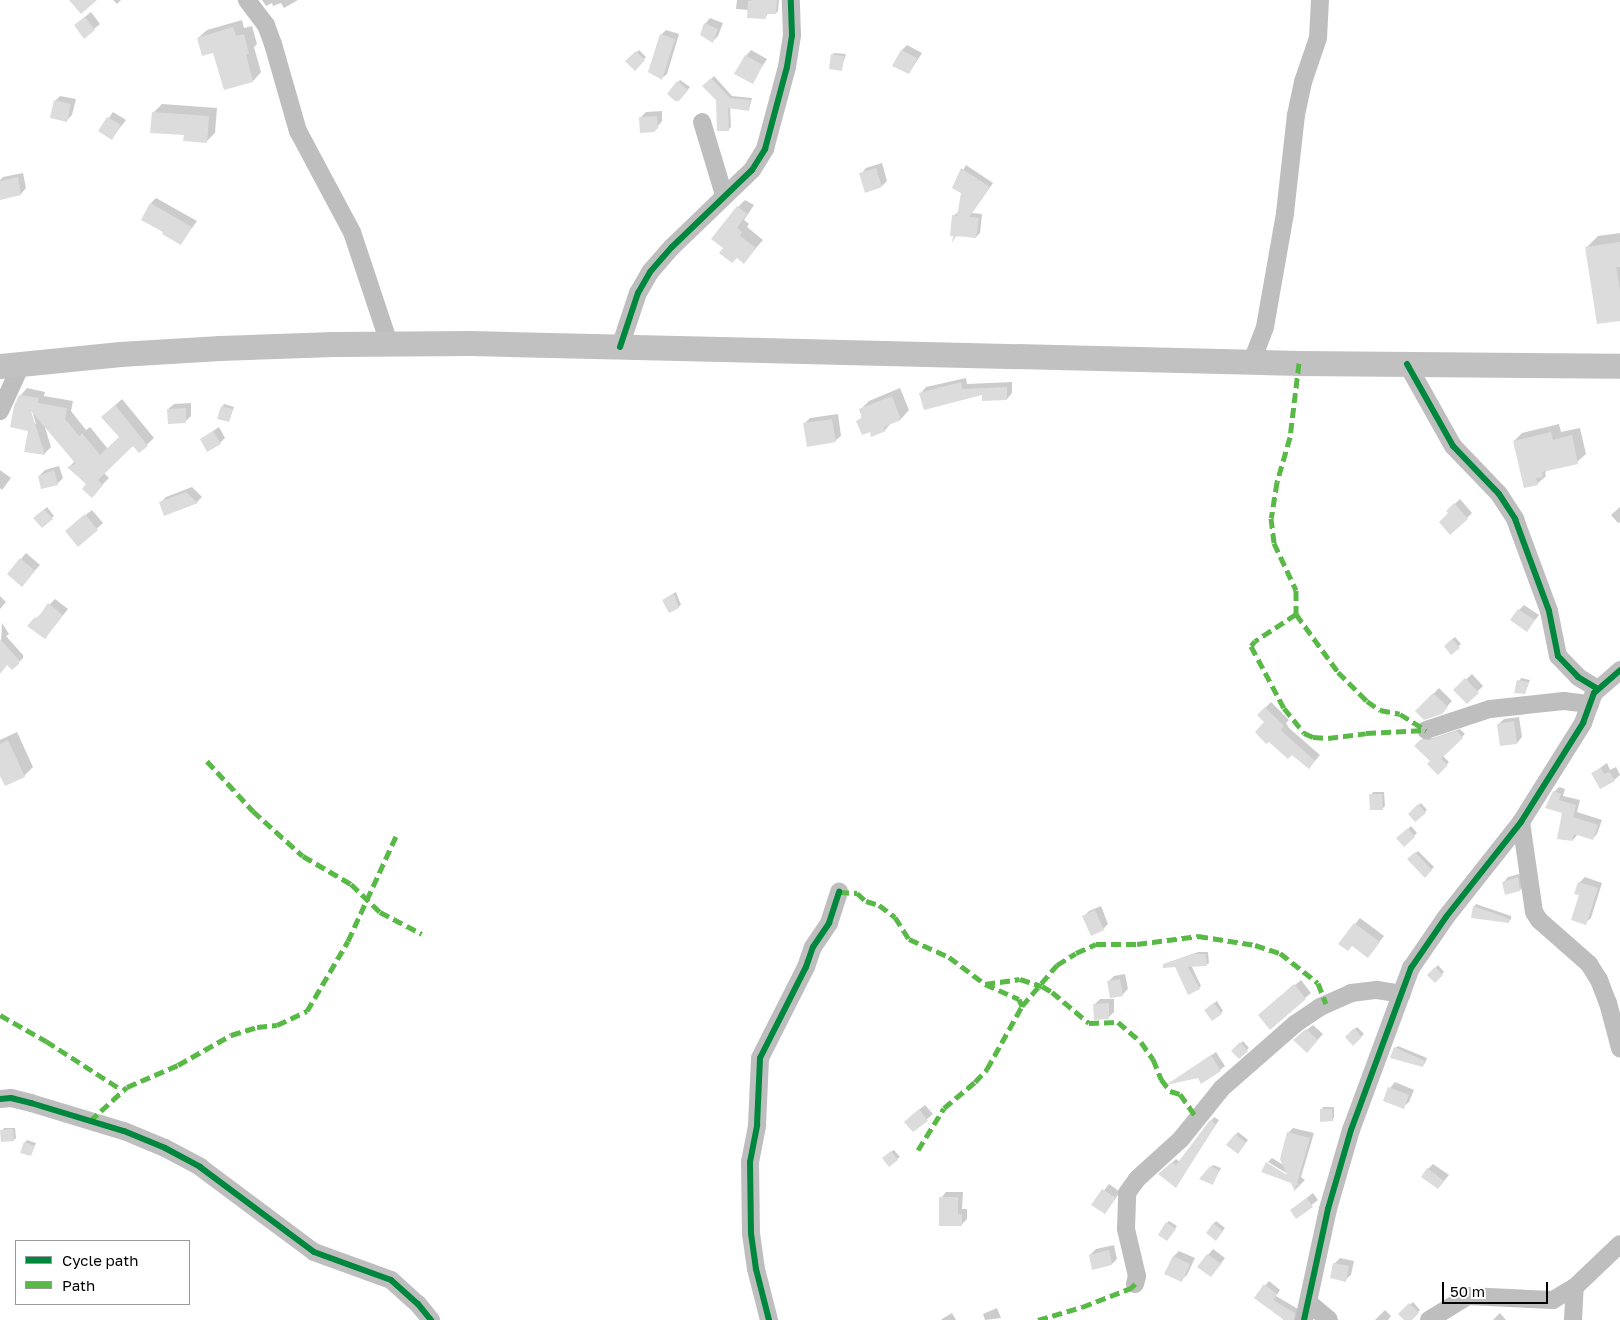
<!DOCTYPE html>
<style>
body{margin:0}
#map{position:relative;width:1620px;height:1320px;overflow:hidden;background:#fff;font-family:"Golos Text",sans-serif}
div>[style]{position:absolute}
.shadow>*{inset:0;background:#0003}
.building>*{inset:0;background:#dcdcdc}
.street>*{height:18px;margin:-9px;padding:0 9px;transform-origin:9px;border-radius:9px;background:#bebebe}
.secondary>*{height:25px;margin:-12.5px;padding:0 12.5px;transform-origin:12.5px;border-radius:12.5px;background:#c1c1c1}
.quiet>*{height:5px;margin-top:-2.5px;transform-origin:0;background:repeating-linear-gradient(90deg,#58b947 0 10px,transparent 0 15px)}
.cycleway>*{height:6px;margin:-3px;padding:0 3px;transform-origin:3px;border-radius:3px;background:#00873e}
span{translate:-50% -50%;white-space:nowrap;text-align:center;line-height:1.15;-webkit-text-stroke:5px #fff;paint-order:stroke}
.legend{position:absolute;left:15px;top:1240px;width:175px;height:65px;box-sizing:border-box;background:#fff;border:1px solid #999;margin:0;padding:6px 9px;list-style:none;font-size:15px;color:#000}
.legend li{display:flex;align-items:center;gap:10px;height:25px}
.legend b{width:25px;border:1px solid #999}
.scale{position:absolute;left:1442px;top:1282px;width:106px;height:22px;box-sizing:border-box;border:2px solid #000;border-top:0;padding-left:6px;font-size:15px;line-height:18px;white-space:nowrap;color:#000;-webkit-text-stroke:4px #fff;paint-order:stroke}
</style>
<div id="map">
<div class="shadow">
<i style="clip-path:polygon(113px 0,121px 0,117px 4px)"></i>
<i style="clip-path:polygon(262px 0,298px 0,284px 8px,281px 3px,273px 6px,272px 3px,266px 6px)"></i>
<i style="clip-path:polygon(737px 0,779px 0,778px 11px,776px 13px,768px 13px,765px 18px,749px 10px,736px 9px)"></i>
<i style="clip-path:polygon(91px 12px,100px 24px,94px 29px,81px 20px)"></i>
<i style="clip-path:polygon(710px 18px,723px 23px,718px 36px,713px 41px,705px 24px)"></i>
<i style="clip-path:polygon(242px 20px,244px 28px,252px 26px,257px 44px,254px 47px,261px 72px,253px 81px,198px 38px,207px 30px)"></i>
<i style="clip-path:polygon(666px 30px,679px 34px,667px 74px,662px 78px,661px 35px)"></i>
<i style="clip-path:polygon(907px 45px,922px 53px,909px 73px,902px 50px)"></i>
<i style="clip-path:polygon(639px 50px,646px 57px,635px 69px,627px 61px)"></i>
<i style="clip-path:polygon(751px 50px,767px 59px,752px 82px,746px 56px)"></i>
<i style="clip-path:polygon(834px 53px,846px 54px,841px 70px,832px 55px)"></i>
<i style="clip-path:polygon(714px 76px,732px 96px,752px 98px,749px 109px,730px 107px,731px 127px,728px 130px,717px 100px,704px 86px)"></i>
<i style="clip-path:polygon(680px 80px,690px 87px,682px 97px,668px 94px)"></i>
<i style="clip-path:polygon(60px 96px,76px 99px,72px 115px,67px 120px,55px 101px)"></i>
<i style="clip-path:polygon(162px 104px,217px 108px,215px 133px,207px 141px,185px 134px,153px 113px)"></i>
<i style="clip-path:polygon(662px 111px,662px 121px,654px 131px,640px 118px,646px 112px)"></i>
<i style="clip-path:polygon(113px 112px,126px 120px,112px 138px,100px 131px)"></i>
<i style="clip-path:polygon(882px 163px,887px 181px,882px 186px,861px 174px,866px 168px)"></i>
<i style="clip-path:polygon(966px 165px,993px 183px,972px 213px,982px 214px,980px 233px,976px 237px,957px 235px,954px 239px,953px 216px,959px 212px,962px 192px,953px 188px)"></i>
<i style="clip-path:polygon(23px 173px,26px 188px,21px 194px,1px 198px,0 180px,3px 177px)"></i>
<i style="clip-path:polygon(156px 198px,197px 221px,181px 243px,151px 203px)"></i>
<i style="clip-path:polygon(745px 200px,754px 205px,744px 220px,749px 224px,747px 227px,763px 240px,744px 262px,725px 248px,738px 207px)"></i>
<i style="clip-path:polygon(1620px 233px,1620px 319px,1586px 248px,1598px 236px)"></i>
<i style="clip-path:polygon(966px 378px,967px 384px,1012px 382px,1012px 393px,1007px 399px,983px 394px,921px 393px,926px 387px)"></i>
<i style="clip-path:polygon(evenodd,27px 388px,45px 392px,44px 396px,73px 401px,71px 411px,86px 430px,90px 427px,108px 449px,120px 437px,110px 410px,122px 399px,154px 438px,139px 452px,133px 445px,104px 473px,109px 478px,98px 489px,87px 484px,69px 467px,75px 461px,44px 424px,51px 447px,44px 454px,29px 430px,20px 396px,27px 388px,30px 404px,36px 424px,34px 424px,28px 405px,30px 404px)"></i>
<i style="clip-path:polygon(900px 388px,909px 410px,901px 419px,892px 422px,885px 430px,870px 431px,858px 421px,863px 416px,860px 410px,869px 401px)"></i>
<i style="clip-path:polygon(191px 403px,191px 416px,185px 422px,168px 409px,174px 404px)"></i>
<i style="clip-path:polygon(224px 404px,234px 407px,229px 421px,222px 407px)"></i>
<i style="clip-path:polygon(838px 414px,841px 436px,835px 441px,805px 423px,810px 418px)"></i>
<i style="clip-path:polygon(1559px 424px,1561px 432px,1580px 428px,1586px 454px,1577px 462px,1548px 469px,1545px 473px,1546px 476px,1537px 484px,1514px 441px,1522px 433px)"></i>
<i style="clip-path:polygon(219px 427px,225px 438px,220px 443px,201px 439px)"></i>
<i style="clip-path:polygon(59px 466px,63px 478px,57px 484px,39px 476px,45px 470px)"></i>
<i style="clip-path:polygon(0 470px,11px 478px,2px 490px,0 488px)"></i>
<i style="clip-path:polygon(192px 487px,202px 497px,197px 502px,165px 514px,161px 502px,166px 497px)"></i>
<i style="clip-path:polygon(1460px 499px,1472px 513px,1467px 518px,1447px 511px)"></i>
<i style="clip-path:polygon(47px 507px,54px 516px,42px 526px,35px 518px)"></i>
<i style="clip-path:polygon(1620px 507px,1620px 522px,1618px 523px,1611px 515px)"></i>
<i style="clip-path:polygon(92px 510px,103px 523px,78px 545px,72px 526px)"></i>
<i style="clip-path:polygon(26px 553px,40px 565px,27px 579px,9px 574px)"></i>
<i style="clip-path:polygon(676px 592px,681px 605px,678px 607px,666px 598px)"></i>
<i style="clip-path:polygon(0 596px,6px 602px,0 609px)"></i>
<i style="clip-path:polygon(55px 599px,68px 609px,45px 638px,29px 626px)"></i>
<i style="clip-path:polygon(1524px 605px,1539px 615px,1527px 630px,1519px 610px)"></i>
<i style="clip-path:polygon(2px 623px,9px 634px,6px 636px,23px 655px,23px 658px,12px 669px,8px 663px,0 663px)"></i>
<i style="clip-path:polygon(1455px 637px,1461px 644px,1451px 653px,1445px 646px)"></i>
<i style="clip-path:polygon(1472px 674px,1483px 686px,1467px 702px,1455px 690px)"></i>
<i style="clip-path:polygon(1521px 678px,1530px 680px,1525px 693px,1515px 692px)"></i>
<i style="clip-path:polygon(1439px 688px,1452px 701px,1441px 713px,1417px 711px)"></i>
<i style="clip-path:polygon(1271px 702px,1289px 720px,1286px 723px,1289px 728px,1320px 755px,1314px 762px,1292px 753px,1258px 715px)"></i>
<i style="clip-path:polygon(1519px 717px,1522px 737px,1517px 743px,1499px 724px,1504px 719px)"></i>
<i style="clip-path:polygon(1460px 729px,1465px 734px,1443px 756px,1449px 762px,1438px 773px,1432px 761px,1416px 746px,1424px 737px,1433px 738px)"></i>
<i style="clip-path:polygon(17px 732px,33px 767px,24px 776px,0 773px,0 740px)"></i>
<i style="clip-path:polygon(1607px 763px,1610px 770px,1616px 767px,1620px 775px,1614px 780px,1593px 773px)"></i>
<i style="clip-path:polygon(1559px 787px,1565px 789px,1563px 796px,1580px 800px,1577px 812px,1602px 820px,1597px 834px,1592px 839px,1578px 834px,1573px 840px,1554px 792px)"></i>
<i style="clip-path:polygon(1373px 792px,1384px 792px,1385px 806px,1382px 809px,1371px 795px)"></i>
<i style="clip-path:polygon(1421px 803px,1427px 810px,1416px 820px,1410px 814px)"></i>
<i style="clip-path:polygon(1411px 826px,1417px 833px,1404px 845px,1398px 838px)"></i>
<i style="clip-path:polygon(1418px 851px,1434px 867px,1425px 876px,1409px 859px)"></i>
<i style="clip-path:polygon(1523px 873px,1525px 884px,1520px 890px,1503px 883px,1508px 877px)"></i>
<i style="clip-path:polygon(1585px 877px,1602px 883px,1591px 918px,1585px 923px,1579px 883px)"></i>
<i style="clip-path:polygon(1476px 904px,1511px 916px,1511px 919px,1508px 922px,1474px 907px)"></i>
<i style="clip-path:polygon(1101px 906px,1108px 924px,1103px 929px,1084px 916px,1089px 911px)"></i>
<i style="clip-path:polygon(1360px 918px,1384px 936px,1368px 956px,1353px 945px,1355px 924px)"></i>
<i style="clip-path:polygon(1198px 952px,1208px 952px,1209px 963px,1206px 965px,1191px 965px,1201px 986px,1199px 988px,1175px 966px,1164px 964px)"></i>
<i style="clip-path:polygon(1438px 965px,1444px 972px,1435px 981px,1429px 975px)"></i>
<i style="clip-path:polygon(1125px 974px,1128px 989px,1123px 994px,1111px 997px,1108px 982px,1114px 976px)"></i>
<i style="clip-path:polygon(1301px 980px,1311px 993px,1270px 1028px,1265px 1010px)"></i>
<i style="clip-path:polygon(1100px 999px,1114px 999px,1114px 1012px,1108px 1018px,1094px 1005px)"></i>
<i style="clip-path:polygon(1217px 1001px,1223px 1011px,1221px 1013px,1208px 1007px)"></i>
<i style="clip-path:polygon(1313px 1025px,1323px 1034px,1312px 1046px,1300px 1035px)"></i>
<i style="clip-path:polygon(1357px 1027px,1364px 1034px,1353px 1044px,1347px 1037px)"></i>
<i style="clip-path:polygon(1243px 1041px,1249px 1048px,1239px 1057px,1233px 1051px)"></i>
<i style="clip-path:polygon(1398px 1046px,1427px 1058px,1425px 1063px,1423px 1065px,1395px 1048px)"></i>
<i style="clip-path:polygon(1216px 1052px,1225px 1066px,1220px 1070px,1170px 1083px)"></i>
<i style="clip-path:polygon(1395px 1082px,1414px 1090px,1409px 1102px,1403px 1107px,1390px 1088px)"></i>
<i style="clip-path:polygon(925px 1105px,933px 1114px,913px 1131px,911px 1116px)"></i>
<i style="clip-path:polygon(1323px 1107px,1334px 1107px,1334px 1118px,1332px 1120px,1321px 1110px)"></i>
<i style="clip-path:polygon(1214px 1117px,1219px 1120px,1176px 1186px,1160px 1174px,1176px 1159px,1180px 1162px)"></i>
<i style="clip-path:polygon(4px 1128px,15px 1128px,16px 1138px,14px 1140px,2px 1131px)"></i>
<i style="clip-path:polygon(1293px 1128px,1314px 1133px,1301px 1177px,1305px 1180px,1295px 1190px,1292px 1182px,1283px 1174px,1290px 1175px,1268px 1162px,1272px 1158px,1285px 1166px,1288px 1133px)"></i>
<i style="clip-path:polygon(1238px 1132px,1248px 1140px,1240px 1150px,1228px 1145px)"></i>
<i style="clip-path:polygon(27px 1140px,36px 1143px,30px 1155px,25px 1143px)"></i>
<i style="clip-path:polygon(894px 1150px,900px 1157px,897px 1159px,886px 1155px)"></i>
<i style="clip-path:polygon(1433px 1164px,1449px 1175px,1438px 1188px,1428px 1169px)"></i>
<i style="clip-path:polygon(1213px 1165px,1221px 1168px,1213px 1183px,1211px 1167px)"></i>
<i style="clip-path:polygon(1109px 1184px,1120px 1192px,1105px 1213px,1093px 1205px)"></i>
<i style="clip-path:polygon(946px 1192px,963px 1192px,962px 1209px,967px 1209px,967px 1219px,961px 1225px,941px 1198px)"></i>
<i style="clip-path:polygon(1313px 1193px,1318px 1200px,1296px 1217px,1291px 1210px)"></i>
<i style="clip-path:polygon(1169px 1221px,1177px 1226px,1169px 1237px,1167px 1223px)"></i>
<i style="clip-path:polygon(1216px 1221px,1225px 1228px,1218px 1237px,1207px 1233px)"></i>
<i style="clip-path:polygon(1114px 1245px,1117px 1259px,1112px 1264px,1093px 1268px,1090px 1255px,1096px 1249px)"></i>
<i style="clip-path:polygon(1213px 1249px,1225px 1258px,1216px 1270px,1208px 1255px)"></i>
<i style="clip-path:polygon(1179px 1251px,1195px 1258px,1187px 1275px,1181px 1280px,1166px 1273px,1174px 1256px)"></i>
<i style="clip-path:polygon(1340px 1258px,1354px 1261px,1351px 1275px,1345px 1280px,1334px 1264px)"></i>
<i style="clip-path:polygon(1269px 1281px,1280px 1290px,1276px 1296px,1298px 1309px,1299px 1320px,1283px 1320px,1284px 1318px,1255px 1298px)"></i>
<i style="clip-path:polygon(1413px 1302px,1420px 1310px,1410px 1320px,1406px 1320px,1400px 1314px)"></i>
<i style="clip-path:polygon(997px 1308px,1001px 1318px,985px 1320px,983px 1314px)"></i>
<i style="clip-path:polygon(1385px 1310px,1391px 1316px,1388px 1320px,1375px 1320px)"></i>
<i style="clip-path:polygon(952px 1313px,956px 1320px,941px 1320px,942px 1319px)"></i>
<i style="clip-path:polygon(1500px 1313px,1506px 1320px,1493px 1320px)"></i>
</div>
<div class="building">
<i style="clip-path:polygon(69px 0,97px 0,81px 14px)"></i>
<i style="clip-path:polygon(754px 0,777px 0,776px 14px,766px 14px,766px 19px,747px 18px,748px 1px)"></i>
<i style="clip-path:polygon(85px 17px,95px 30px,84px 39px,74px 25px)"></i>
<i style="clip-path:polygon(704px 23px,718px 29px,713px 43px,700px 35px)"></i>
<i style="clip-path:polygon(233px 27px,236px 36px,244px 34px,249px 54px,246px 54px,253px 82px,224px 90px,213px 53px,202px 56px,197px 38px)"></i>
<i style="clip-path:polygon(660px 34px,675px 39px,662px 80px,648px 72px)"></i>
<i style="clip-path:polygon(901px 50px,917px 58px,909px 74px,892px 66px)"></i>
<i style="clip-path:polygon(636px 51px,645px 60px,635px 71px,625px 61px)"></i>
<i style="clip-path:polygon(831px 54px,844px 56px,842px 71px,829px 69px)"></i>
<i style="clip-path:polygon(745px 55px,763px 65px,753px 84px,734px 74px)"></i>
<i style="clip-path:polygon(711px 78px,730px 98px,750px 100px,749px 111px,728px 108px,729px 131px,717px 131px,716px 100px,702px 86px)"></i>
<i style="clip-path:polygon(677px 81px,688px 90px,679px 101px,675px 101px,667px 94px)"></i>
<i style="clip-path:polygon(54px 100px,71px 104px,67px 122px,50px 118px)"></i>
<i style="clip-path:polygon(152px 112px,209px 116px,207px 143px,183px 141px,184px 135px,150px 133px)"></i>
<i style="clip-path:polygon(657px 116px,658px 128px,654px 132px,640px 133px,639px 117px)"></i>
<i style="clip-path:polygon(107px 117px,121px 125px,112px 140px,98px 131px)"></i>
<i style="clip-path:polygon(876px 168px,882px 187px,865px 193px,859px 173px)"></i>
<i style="clip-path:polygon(961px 168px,990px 187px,969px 217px,979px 218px,976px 238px,956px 236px,952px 243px,953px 236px,950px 236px,952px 215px,957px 216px,961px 193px,952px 188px)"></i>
<i style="clip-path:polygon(18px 177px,21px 195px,0 200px,0 181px)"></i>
<i style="clip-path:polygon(150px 203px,192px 227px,181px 245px,162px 234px,163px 232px,141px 220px)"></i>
<i style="clip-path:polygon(737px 206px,747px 214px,737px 228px,742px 232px,740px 236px,756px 248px,744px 264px,737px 258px,732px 263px,719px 253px,723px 248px,711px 239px)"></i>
<i style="clip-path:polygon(1620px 242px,1620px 267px,1616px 267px,1620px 291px,1620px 321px,1597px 324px,1585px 247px)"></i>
<i style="clip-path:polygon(961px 382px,962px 389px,1007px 387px,1007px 400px,982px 401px,982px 395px,924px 410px,919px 393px)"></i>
<i style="clip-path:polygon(19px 395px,39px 398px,38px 403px,67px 408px,65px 419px,79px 436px,82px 433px,100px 455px,119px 437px,101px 417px,115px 405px,148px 446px,139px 453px,133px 446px,98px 480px,103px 485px,92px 498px,82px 489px,86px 484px,67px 467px,76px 464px,31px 411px,45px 455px,24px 452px,28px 431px,10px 427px,14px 406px)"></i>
<i style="clip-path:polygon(892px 396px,901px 420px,884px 427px,886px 431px,871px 437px,870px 432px,862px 435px,856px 421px,862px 418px,859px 409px)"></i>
<i style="clip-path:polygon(221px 406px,233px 409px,229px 422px,217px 419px)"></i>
<i style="clip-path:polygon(186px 408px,186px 423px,168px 424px,167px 409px)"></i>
<i style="clip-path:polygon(832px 419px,836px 442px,807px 447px,803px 423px)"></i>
<i style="clip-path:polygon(213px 431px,221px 444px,207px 452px,200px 439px)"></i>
<i style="clip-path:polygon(1551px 432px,1553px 440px,1572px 435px,1578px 464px,1542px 472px,1543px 477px,1536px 478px,1538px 485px,1524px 488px,1513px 441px)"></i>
<i style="clip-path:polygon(54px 470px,58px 485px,41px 489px,38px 476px)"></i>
<i style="clip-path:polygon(186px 492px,198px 503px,164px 516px,159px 502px)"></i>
<i style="clip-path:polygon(1454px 503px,1468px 519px,1450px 535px,1439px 522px,1448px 513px,1446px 511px)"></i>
<i style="clip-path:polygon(44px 509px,53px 519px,42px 528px,33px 518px)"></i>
<i style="clip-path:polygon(85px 514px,98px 530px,78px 547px,65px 531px)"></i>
<i style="clip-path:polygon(20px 558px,35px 571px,22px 587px,7px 574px)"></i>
<i style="clip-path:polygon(674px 594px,679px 608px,669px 613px,662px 600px)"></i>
<i style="clip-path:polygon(48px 603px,63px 615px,45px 639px,27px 626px,35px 617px,37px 619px)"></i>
<i style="clip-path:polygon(1518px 609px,1535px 620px,1527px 632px,1510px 620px)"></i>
<i style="clip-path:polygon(0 639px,19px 660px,19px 664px,12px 670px,7px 665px,0 674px)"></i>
<i style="clip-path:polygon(1452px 639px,1460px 648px,1451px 655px,1444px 646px)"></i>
<i style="clip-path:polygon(1465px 678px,1479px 693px,1467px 704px,1453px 690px)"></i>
<i style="clip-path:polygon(1517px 680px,1529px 682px,1525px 694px,1514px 693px)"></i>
<i style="clip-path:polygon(1433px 693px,1448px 707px,1442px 714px,1424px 720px,1415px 711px)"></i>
<i style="clip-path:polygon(1265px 707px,1284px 726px,1281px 729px,1284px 733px,1315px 761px,1309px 769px,1292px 755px,1288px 759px,1269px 742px,1266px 744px,1255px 732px,1264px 722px,1257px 715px)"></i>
<i style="clip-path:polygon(1514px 721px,1517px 744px,1500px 746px,1497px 724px)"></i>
<i style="clip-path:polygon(1457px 731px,1463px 738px,1441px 759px,1448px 765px,1438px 775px,1427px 764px,1430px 761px,1414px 746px,1421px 739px,1429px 740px)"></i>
<i style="clip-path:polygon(8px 740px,25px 777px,5px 786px,0 776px,0 744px)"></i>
<i style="clip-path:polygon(1601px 768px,1604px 774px,1610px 772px,1615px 781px,1600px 789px,1591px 773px)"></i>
<i style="clip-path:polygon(1553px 791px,1561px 794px,1559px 800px,1576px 805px,1573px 817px,1598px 825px,1593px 840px,1574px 834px,1573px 841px,1557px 839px,1562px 813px,1545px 808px)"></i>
<i style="clip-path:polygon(1369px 794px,1382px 794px,1383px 810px,1370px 810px)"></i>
<i style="clip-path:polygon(1418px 804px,1426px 813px,1415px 822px,1408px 814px)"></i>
<i style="clip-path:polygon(1408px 828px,1415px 837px,1404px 847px,1396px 838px)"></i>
<i style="clip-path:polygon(1415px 852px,1432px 870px,1425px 878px,1407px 859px)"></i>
<i style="clip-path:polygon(1518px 877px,1520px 891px,1505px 895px,1502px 882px)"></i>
<i style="clip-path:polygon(1578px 882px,1598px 888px,1586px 925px,1571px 920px,1579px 895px,1574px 894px)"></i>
<i style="clip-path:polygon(1473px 906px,1510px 919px,1509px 923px,1471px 918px)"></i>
<i style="clip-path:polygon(1095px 910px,1104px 930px,1091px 936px,1082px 916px)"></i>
<i style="clip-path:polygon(1354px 923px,1380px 942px,1368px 958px,1352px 946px,1348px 951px,1338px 944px)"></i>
<i style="clip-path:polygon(1194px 954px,1206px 954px,1207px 966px,1188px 967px,1200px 989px,1188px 995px,1175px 967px,1163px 968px,1163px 964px)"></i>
<i style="clip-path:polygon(1435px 967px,1443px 975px,1435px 983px,1427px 975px)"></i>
<i style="clip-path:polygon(1120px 979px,1123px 996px,1110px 998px,1107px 981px)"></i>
<i style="clip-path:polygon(1294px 984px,1306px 999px,1270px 1030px,1258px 1015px)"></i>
<i style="clip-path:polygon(1109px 1003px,1109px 1019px,1094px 1020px,1093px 1004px)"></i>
<i style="clip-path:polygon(1214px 1003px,1222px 1014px,1212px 1021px,1204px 1010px)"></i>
<i style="clip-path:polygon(1354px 1028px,1362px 1037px,1353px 1046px,1345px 1037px)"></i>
<i style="clip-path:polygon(1306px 1029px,1318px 1040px,1307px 1053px,1293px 1040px)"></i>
<i style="clip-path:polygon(1240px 1042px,1248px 1051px,1239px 1059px,1231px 1051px)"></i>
<i style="clip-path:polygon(1394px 1047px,1425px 1061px,1423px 1067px,1390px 1058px)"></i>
<i style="clip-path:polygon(1211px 1055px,1221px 1071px,1201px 1084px,1198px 1078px,1166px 1085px)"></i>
<i style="clip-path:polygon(1388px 1087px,1409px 1095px,1404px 1109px,1383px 1101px)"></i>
<i style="clip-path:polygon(919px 1109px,928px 1121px,913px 1132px,904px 1122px)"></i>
<i style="clip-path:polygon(1320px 1109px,1332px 1109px,1333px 1121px,1320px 1122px)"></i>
<i style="clip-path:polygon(1210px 1120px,1216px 1124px,1176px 1188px,1158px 1174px,1172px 1162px,1176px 1165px)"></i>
<i style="clip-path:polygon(13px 1129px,14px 1141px,1px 1142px,0 1130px)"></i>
<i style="clip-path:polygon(1287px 1132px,1310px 1138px,1297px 1183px,1301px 1186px,1296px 1185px,1295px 1192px,1291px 1183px,1261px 1172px,1266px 1162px,1287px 1175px,1280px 1159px)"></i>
<i style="clip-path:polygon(1235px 1134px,1246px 1143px,1238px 1154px,1226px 1145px)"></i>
<i style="clip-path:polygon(24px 1142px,35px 1146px,31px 1156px,20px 1153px)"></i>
<i style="clip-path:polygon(891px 1151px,898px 1160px,889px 1167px,882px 1158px)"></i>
<i style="clip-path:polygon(1210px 1166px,1219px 1170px,1213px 1185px,1199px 1179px)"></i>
<i style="clip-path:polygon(1427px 1168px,1444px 1181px,1438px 1189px,1421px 1177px)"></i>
<i style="clip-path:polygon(1102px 1189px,1116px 1198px,1105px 1214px,1091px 1205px)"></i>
<i style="clip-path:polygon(939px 1197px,958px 1197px,958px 1214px,962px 1214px,962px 1226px,939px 1226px)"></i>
<i style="clip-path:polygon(1307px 1198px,1313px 1207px,1296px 1219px,1290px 1210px)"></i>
<i style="clip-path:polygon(1166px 1222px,1176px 1229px,1167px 1241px,1158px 1235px)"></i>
<i style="clip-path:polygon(1213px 1223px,1223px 1231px,1216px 1241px,1206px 1233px)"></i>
<i style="clip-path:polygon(1109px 1250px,1112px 1265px,1092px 1270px,1089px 1255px)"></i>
<i style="clip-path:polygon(1207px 1254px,1221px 1264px,1211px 1277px,1197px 1267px)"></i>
<i style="clip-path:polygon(1173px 1256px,1190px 1264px,1182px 1282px,1164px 1274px)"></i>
<i style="clip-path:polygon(1333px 1263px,1349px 1266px,1346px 1282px,1330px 1278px)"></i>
<i style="clip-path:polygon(1264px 1284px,1277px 1294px,1273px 1300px,1295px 1313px,1294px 1320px,1284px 1320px,1254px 1298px)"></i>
<i style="clip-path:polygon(1409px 1303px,1419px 1313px,1412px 1320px,1404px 1320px,1398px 1314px)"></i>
</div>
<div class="street">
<i style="left:247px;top:0;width:31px;rotate:53deg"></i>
<i style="left:266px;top:25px;width:20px;rotate:70deg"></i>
<i style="left:273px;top:44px;width:91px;rotate:74deg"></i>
<i style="left:298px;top:131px;width:115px;rotate:61.9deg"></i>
<i style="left:352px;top:232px;width:117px;rotate:71.6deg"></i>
<i style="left:702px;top:122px;width:76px;rotate:73.2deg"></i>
<i style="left:620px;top:347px;width:57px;rotate:-71.6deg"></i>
<i style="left:638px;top:293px;width:24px;rotate:-60deg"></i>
<i style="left:650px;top:272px;width:33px;rotate:-49deg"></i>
<i style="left:672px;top:247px;width:111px;rotate:-43.9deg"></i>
<i style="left:752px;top:170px;width:25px;rotate:-58deg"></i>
<i style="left:765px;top:149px;width:85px;rotate:-75deg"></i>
<i style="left:787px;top:67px;width:32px;rotate:-81deg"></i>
<i style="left:792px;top:35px;width:35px;rotate:-92deg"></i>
<i style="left:1252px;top:361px;width:36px;rotate:-69deg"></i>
<i style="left:1265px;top:327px;width:116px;rotate:-80deg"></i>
<i style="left:1285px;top:213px;width:99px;rotate:-83.6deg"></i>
<i style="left:1296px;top:115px;width:34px;rotate:-78deg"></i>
<i style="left:1303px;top:82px;width:46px;rotate:-71.2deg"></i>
<i style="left:1318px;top:38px;width:38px;rotate:-87deg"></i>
<i style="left:1407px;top:364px;width:94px;rotate:60.7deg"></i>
<i style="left:1453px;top:446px;width:66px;rotate:46.2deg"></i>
<i style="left:1499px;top:494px;width:30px;rotate:57deg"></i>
<i style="left:1515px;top:519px;width:98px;rotate:69.7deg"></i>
<i style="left:1549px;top:611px;width:46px;rotate:78.7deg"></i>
<i style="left:1558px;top:656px;width:29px;rotate:46deg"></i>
<i style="left:1578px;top:677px;width:23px;rotate:31deg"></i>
<i style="left:0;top:411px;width:53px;rotate:-65.4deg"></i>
<i style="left:1426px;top:730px;width:67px;rotate:-18.2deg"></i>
<i style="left:1490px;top:709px;width:74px;rotate:-6.2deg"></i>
<i style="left:1564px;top:701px;width:26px;rotate:7deg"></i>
<i style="left:1521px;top:822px;width:91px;rotate:81.8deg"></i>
<i style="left:1534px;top:912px;width:9px;rotate:58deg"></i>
<i style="left:1539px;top:920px;width:67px;rotate:41.3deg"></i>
<i style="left:1589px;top:964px;width:19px;rotate:58deg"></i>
<i style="left:1599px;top:980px;width:25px;rotate:69deg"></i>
<i style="left:1608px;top:1003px;width:47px;rotate:75.1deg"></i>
<i style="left:0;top:1099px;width:11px;rotate:-5deg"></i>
<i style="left:11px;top:1098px;width:21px;rotate:14deg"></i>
<i style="left:31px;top:1103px;width:97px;rotate:16.8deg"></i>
<i style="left:124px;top:1131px;width:44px;rotate:22.5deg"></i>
<i style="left:165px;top:1148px;width:40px;rotate:28deg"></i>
<i style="left:200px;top:1167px;width:142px;rotate:36.7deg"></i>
<i style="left:314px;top:1252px;width:82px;rotate:20deg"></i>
<i style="left:391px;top:1280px;width:36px;rotate:42deg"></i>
<i style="left:418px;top:1304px;width:21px;rotate:51deg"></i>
<i style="left:1135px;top:1284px;width:8px;rotate:-76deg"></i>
<i style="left:1137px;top:1276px;width:48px;rotate:-103.2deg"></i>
<i style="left:1126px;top:1229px;width:36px;rotate:-88deg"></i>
<i style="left:1127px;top:1193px;width:17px;rotate:-54deg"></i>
<i style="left:1137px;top:1179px;width:59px;rotate:-42.3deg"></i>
<i style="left:1181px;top:1139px;width:65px;rotate:-51.2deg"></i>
<i style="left:1222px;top:1088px;width:97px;rotate:-41.2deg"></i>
<i style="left:1295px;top:1024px;width:30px;rotate:-34deg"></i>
<i style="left:1320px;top:1007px;width:34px;rotate:-24deg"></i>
<i style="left:1351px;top:993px;width:26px;rotate:-7deg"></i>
<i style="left:1377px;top:990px;width:25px;rotate:9deg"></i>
<i style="left:1309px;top:1303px;width:26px;rotate:40deg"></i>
<i style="left:769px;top:1320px;width:53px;rotate:-104.3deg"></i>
<i style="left:756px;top:1269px;width:36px;rotate:-98deg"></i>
<i style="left:751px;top:1233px;width:71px;rotate:-90.8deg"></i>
<i style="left:750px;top:1162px;width:38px;rotate:-79deg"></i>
<i style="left:757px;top:1125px;width:67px;rotate:-87.4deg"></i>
<i style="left:760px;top:1058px;width:102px;rotate:-63.2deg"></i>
<i style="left:806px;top:967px;width:21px;rotate:-71deg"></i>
<i style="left:813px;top:947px;width:29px;rotate:-56deg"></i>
<i style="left:829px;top:923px;width:33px;rotate:-72deg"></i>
<i style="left:1304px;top:1320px;width:114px;rotate:-77.8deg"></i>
<i style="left:1328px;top:1209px;width:82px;rotate:-73.8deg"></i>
<i style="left:1351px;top:1130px;width:173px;rotate:-69.7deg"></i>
<i style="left:1411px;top:968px;width:62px;rotate:-55.5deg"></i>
<i style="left:1446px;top:917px;width:121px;rotate:-51.7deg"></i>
<i style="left:1521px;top:822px;width:117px;rotate:-57.9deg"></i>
<i style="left:1583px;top:723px;width:32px;rotate:-70deg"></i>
<i style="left:1594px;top:693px;width:35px;rotate:-41deg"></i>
<i style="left:1429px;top:1320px;width:46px;rotate:-31.6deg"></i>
<i style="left:1468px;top:1296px;width:85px;rotate:2.7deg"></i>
<i style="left:1553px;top:1300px;width:26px;rotate:-31deg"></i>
<i style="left:1575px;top:1287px;width:62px;rotate:-43.7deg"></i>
<i style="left:1573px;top:1320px;width:33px;rotate:-87deg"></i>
</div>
<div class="secondary">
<i style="left:0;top:366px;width:121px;rotate:-5.7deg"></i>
<i style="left:120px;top:354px;width:100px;rotate:-3.4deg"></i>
<i style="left:220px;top:348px;width:114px;rotate:-2deg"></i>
<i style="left:334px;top:344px;width:137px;rotate:-0.4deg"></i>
<i style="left:471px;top:343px;width:828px;rotate:1.38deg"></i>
<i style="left:1299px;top:363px;width:321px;rotate:0.5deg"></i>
</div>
<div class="quiet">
<i style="left:1299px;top:363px;width:75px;rotate:96.9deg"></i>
<i style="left:1290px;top:437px;width:47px;rotate:106.1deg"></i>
<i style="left:1277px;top:482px;width:36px;rotate:99deg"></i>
<i style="left:1271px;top:518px;width:25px;rotate:83deg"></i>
<i style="left:1274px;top:543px;width:52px;rotate:64.9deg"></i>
<i style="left:1296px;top:590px;width:24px;rotate:90deg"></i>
<i style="left:1296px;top:614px;width:72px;rotate:54.1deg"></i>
<i style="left:1338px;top:672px;width:41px;rotate:45deg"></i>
<i style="left:1367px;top:701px;width:16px;rotate:35deg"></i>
<i style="left:1380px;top:710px;width:20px;rotate:11deg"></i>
<i style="left:1400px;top:714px;width:31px;rotate:32deg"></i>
<i style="left:1296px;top:614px;width:49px;rotate:146.6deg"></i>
<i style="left:1255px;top:641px;width:6px;rotate:129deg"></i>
<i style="left:1251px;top:646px;width:70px;rotate:62deg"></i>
<i style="left:1284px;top:708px;width:32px;rotate:51deg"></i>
<i style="left:1304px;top:733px;width:10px;rotate:24deg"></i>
<i style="left:1313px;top:737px;width:15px;rotate:4deg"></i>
<i style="left:1328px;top:738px;width:38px;rotate:-7deg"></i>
<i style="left:1366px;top:733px;width:60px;rotate:-2.9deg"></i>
<i style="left:207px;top:761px;width:68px;rotate:47.4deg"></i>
<i style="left:253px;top:811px;width:67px;rotate:42deg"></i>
<i style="left:303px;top:856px;width:56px;rotate:30.3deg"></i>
<i style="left:351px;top:884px;width:40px;rotate:44deg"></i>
<i style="left:380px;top:912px;width:47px;rotate:27.6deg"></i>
<i style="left:839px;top:892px;width:18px;rotate:3deg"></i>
<i style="left:857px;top:893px;width:12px;rotate:42deg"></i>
<i style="left:866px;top:901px;width:14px;rotate:17deg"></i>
<i style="left:879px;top:905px;width:20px;rotate:37deg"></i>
<i style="left:895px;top:917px;width:26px;rotate:58deg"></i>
<i style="left:909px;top:939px;width:44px;rotate:24.2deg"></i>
<i style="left:949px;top:957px;width:45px;rotate:36.9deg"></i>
<i style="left:985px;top:984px;width:35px;rotate:-8deg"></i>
<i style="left:1020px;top:979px;width:23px;rotate:18deg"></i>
<i style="left:1042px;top:986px;width:12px;rotate:31deg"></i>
<i style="left:1052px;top:992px;width:48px;rotate:40deg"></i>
<i style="left:1089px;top:1023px;width:29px;rotate:-2deg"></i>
<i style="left:1118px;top:1022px;width:30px;rotate:41deg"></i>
<i style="left:1141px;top:1042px;width:21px;rotate:55deg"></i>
<i style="left:1153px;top:1059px;width:22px;rotate:68deg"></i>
<i style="left:1161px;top:1079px;width:15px;rotate:53deg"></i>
<i style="left:1170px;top:1091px;width:10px;rotate:17deg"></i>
<i style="left:1180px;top:1094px;width:29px;rotate:55deg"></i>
<i style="left:985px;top:984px;width:37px;rotate:24deg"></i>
<i style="left:1019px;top:999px;width:8px;rotate:67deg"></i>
<i style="left:0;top:1015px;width:53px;rotate:29.5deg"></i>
<i style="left:46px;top:1041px;width:90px;rotate:32.8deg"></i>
<i style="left:90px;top:1121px;width:50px;rotate:-42.6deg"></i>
<i style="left:127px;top:1087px;width:56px;rotate:-23.3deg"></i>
<i style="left:178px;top:1065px;width:61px;rotate:-29.5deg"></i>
<i style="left:231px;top:1035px;width:27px;rotate:-17deg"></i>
<i style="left:257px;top:1027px;width:20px;rotate:-6deg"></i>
<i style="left:277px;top:1025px;width:33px;rotate:-25deg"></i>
<i style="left:307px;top:1011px;width:81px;rotate:-59.6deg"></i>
<i style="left:348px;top:941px;width:118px;rotate:-65.4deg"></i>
<i style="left:918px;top:1150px;width:49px;rotate:-58.2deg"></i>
<i style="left:944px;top:1108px;width:40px;rotate:-40deg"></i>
<i style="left:975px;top:1082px;width:18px;rotate:-47deg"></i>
<i style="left:987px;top:1069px;width:72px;rotate:-60.9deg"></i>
<i style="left:1022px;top:1006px;width:54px;rotate:-49.5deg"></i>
<i style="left:1057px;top:965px;width:22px;rotate:-32deg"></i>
<i style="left:1076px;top:953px;width:22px;rotate:-24deg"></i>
<i style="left:1096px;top:944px;width:41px"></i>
<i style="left:1137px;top:944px;width:62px;rotate:-7.5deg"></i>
<i style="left:1198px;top:936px;width:58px;rotate:9deg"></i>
<i style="left:1255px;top:945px;width:26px;rotate:18deg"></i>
<i style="left:1280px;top:953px;width:48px;rotate:38.3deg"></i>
<i style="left:1318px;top:983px;width:22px;rotate:69deg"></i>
<i style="left:1038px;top:1320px;width:46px;rotate:-16.5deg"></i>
<i style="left:1082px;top:1307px;width:53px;rotate:-21.2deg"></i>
<i style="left:1131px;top:1288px;width:6px;rotate:-45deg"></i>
</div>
<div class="cycleway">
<i style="left:620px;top:347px;width:57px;rotate:-71.6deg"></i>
<i style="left:638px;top:293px;width:24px;rotate:-60deg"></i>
<i style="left:650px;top:272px;width:33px;rotate:-49deg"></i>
<i style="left:672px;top:247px;width:111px;rotate:-43.9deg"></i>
<i style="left:752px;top:170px;width:25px;rotate:-58deg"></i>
<i style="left:765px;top:149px;width:85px;rotate:-75deg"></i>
<i style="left:787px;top:67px;width:32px;rotate:-81deg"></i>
<i style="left:792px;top:35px;width:35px;rotate:-92deg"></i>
<i style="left:1407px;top:364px;width:94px;rotate:60.7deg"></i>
<i style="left:1453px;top:446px;width:66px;rotate:46.2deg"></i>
<i style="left:1499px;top:494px;width:30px;rotate:57deg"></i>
<i style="left:1515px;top:519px;width:98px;rotate:69.7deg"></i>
<i style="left:1549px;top:611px;width:46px;rotate:78.7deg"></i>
<i style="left:1558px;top:656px;width:29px;rotate:46deg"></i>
<i style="left:1578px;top:677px;width:23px;rotate:31deg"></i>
<i style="left:0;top:1099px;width:11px;rotate:-5deg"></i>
<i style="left:11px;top:1098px;width:21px;rotate:14deg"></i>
<i style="left:31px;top:1103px;width:97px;rotate:16.8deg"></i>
<i style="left:124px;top:1131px;width:44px;rotate:22.5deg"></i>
<i style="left:165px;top:1148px;width:40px;rotate:28deg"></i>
<i style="left:200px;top:1167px;width:142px;rotate:36.7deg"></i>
<i style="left:314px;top:1252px;width:82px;rotate:20deg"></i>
<i style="left:391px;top:1280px;width:36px;rotate:42deg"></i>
<i style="left:418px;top:1304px;width:21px;rotate:51deg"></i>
<i style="left:769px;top:1320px;width:53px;rotate:-104.3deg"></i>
<i style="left:756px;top:1269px;width:36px;rotate:-98deg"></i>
<i style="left:751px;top:1233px;width:71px;rotate:-90.8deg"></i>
<i style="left:750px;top:1162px;width:38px;rotate:-79deg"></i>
<i style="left:757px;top:1125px;width:67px;rotate:-87.4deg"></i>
<i style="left:760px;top:1058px;width:102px;rotate:-63.2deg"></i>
<i style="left:806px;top:967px;width:21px;rotate:-71deg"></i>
<i style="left:813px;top:947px;width:29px;rotate:-56deg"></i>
<i style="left:829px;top:923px;width:33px;rotate:-72deg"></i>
<i style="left:1304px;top:1320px;width:114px;rotate:-77.8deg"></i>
<i style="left:1328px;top:1209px;width:82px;rotate:-73.8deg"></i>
<i style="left:1351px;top:1130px;width:173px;rotate:-69.7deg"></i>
<i style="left:1411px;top:968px;width:62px;rotate:-55.5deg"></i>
<i style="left:1446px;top:917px;width:121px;rotate:-51.7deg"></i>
<i style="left:1521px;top:822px;width:117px;rotate:-57.9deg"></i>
<i style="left:1583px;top:723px;width:32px;rotate:-70deg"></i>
<i style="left:1594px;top:693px;width:35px;rotate:-41deg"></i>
</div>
<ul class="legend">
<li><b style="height:6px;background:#00873e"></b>Cycle path</li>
<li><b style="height:6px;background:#58b947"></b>Path</li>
</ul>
<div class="scale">50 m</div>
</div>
